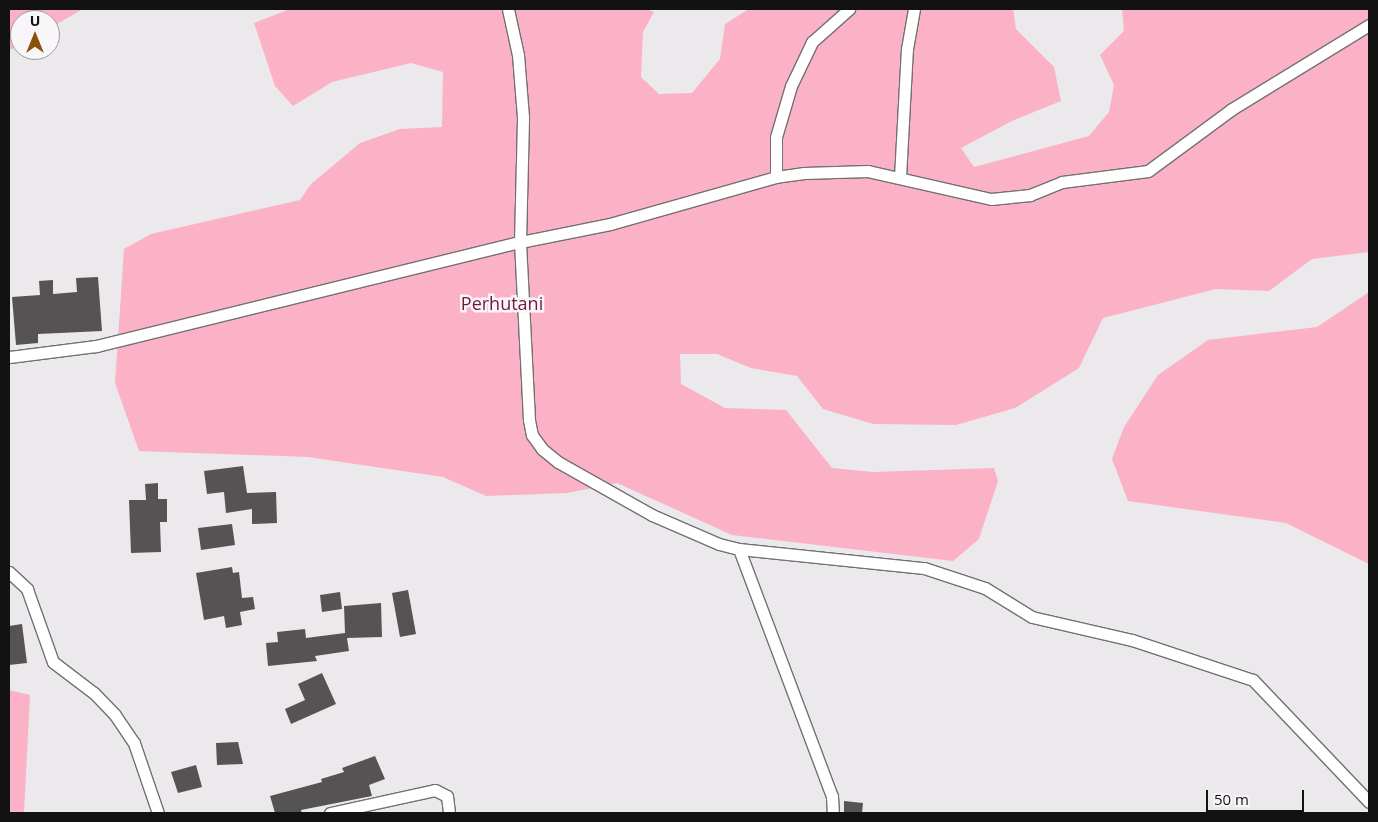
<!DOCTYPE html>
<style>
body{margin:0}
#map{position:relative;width:1378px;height:822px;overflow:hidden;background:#ebe9ec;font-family:"Open Sans",sans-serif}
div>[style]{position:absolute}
.green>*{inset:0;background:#fbb1c6}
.building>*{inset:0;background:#565355}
.roads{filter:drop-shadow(1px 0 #727073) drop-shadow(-1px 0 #727073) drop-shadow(0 1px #727073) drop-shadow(0 -1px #727073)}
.street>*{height:11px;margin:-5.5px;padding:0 5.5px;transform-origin:5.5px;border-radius:5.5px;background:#fff}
span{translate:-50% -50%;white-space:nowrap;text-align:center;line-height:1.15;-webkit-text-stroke:5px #f9f6f9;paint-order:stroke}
.park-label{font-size:18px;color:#72183e}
.frame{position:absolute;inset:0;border:10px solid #131213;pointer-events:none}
.north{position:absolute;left:10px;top:10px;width:50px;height:50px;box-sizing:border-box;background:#f9f6f9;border:1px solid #9d9b9d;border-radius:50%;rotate:0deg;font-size:14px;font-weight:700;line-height:20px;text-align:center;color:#131213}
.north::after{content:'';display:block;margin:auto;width:18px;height:22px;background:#8a5107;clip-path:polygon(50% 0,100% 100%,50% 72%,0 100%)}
.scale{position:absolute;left:1206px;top:790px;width:98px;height:22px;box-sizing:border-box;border:2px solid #131213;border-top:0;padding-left:6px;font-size:15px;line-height:18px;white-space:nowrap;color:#131213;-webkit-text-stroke:4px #f9f6f9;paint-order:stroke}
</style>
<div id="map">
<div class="green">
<i style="clip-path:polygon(9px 9px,83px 9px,50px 28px,50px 20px,20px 20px,20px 46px,9px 50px)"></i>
<i style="clip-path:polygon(290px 9px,646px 9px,654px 12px,643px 32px,641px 77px,659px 94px,692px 93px,720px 59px,725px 24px,749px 9px,1013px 9px,1016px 29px,1054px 67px,1061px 101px,1012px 121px,961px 148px,974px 167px,1089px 136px,1109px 112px,1114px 85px,1100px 55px,1124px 31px,1122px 9px,1369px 9px,1369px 252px,1312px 259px,1269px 291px,1216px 289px,1103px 318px,1079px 368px,1015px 408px,956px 425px,873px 424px,823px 409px,797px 376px,751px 368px,717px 354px,680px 354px,681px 384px,725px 408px,786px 410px,832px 468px,873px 472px,994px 468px,998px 481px,979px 539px,953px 561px,732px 535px,617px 483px,567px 493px,486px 496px,443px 477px,308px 457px,139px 451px,115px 383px,124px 249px,151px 234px,300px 200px,311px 184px,360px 143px,400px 129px,442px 127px,443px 72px,411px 63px,332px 82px,293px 106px,275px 86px,254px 23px)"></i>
<i style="clip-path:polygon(1369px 292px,1369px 564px,1286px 523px,1128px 501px,1112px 459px,1124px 427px,1158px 375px,1208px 340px,1317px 327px)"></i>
<i style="clip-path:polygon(9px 690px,30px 695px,24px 813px,9px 813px)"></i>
</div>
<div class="building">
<i style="clip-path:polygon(98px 277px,102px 331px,38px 334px,38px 343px,16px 345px,12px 297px,40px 295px,39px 281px,53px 280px,53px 294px,77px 292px,76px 278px)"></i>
<i style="clip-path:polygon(243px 466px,247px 493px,276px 492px,277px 523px,252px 524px,252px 509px,226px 513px,224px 492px,207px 494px,204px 471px)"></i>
<i style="clip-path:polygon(158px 483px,158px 499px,167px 499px,167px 522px,160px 522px,161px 552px,131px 553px,129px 500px,146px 500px,145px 484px)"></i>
<i style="clip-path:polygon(232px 524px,235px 545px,201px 550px,198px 528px)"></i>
<i style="clip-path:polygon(232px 567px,233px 573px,239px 572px,242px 598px,253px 597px,255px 609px,240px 612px,242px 625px,226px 628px,224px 616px,204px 620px,196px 573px)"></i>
<i style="clip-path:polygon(408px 590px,416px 634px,400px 637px,392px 593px)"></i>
<i style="clip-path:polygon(340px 592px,342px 609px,322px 612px,320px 595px)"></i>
<i style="clip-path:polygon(381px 603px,382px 637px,347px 638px,349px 651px,315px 656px,317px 661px,268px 666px,266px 643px,278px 642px,277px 632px,305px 629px,306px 638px,345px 633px,344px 606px)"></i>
<i style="clip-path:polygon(22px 624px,27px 663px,9px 665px,9px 626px)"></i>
<i style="clip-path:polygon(322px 673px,336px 704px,291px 724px,285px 709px,305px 700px,298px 684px)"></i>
<i style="clip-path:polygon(238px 742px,243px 764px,217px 765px,216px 743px)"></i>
<i style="clip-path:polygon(375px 756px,385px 779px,369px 785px,372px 796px,301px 810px,302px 813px,275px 813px,270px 796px,322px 782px,321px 779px,344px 772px,342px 768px)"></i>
<i style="clip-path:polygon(196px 765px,202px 787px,178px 793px,171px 772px)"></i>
<i style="clip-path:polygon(844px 801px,863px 803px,862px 813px,844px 813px)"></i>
</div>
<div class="roads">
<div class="street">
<i style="left:1369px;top:25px;width:161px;rotate:148.5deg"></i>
<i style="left:1232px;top:109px;width:104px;rotate:143.6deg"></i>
<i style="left:1148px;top:171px;width:87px;rotate:172.7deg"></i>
<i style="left:1062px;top:182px;width:35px;rotate:158deg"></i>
<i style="left:1030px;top:195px;width:39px;rotate:174deg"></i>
<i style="left:991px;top:199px;width:126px;rotate:-167.2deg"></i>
<i style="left:868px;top:171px;width:64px;rotate:178.2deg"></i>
<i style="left:804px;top:173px;width:28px;rotate:172deg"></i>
<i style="left:776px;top:177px;width:173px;rotate:164.2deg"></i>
<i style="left:610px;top:224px;width:92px;rotate:168.7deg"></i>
<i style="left:520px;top:242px;width:178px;rotate:87.1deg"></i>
<i style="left:529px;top:420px;width:15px;rotate:79deg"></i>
<i style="left:532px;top:435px;width:17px;rotate:54deg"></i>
<i style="left:542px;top:449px;width:21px;rotate:39deg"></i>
<i style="left:558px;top:462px;width:108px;rotate:29.4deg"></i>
<i style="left:652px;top:515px;width:73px;rotate:23.4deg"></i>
<i style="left:719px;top:544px;width:21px;rotate:14deg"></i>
<i style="left:739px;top:549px;width:186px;rotate:5.9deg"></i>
<i style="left:924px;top:568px;width:64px;rotate:18.2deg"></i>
<i style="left:985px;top:588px;width:55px;rotate:31.7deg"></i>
<i style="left:1032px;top:617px;width:103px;rotate:13deg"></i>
<i style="left:1132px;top:640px;width:127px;rotate:18.3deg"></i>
<i style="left:1253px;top:680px;width:168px;rotate:46.4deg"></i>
<i style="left:776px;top:177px;width:40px;rotate:-90deg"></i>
<i style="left:776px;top:137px;width:53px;rotate:-73.6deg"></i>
<i style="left:791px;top:86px;width:49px;rotate:-64.5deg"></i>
<i style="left:812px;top:42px;width:50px;rotate:-41.7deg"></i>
<i style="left:900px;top:177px;width:128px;rotate:-86.9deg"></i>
<i style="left:907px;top:49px;width:41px;rotate:-80.1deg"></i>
<i style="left:9px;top:357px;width:88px;rotate:-7.2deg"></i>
<i style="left:96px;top:346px;width:437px;rotate:-13.8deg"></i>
<i style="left:520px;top:242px;width:125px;rotate:-88.6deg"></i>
<i style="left:523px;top:117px;width:62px;rotate:-94.6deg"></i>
<i style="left:518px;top:55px;width:47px;rotate:-102.3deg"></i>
<i style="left:739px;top:549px;width:264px;rotate:69.4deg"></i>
<i style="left:832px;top:796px;width:17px;rotate:87deg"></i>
<i style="left:9px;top:572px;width:25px;rotate:43deg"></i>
<i style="left:27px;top:589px;width:77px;rotate:70.4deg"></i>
<i style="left:53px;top:662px;width:51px;rotate:37.1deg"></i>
<i style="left:94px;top:693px;width:30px;rotate:46deg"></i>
<i style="left:115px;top:715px;width:34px;rotate:56deg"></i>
<i style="left:134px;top:743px;width:74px;rotate:71.1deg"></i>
<i style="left:330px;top:813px;width:107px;rotate:-12.4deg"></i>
<i style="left:435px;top:790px;width:13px;rotate:27deg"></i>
<i style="left:447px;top:796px;width:17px;rotate:83deg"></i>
</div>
</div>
<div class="park-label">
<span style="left:502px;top:303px">Perhutani</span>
</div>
<div class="frame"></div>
<div class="north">U</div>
<div class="scale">50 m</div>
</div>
